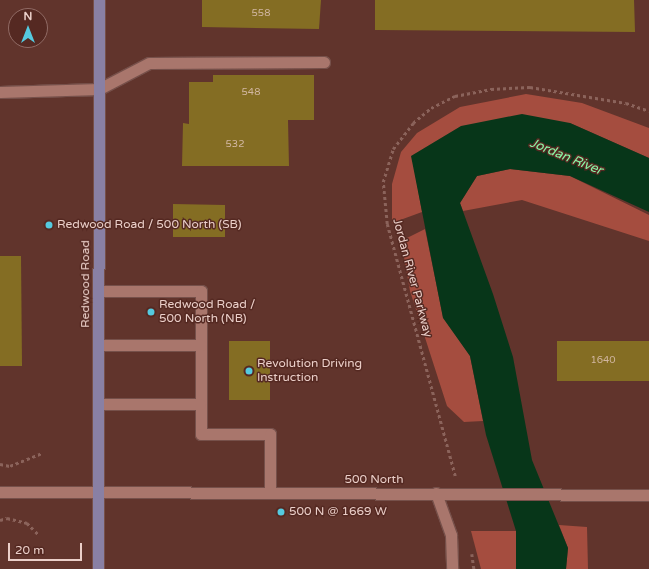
<!DOCTYPE html>
<style>
body{margin:0}
#map{position:relative;width:649px;height:569px;overflow:hidden;background:#61342c;font-family:"Varela Round",sans-serif}
div>[style]{position:absolute}
.forest>*{inset:0;background:#a54d3f}
.water>*{inset:0;background:#073619}
.building>*{inset:0;background:#846d23}
.path>*{height:2.5px;margin-top:-1.25px;transform-origin:0;background:repeating-linear-gradient(90deg,#8b635b 0 3px,transparent 0 6px)}
.roads{filter:drop-shadow(1px 0 #76504a) drop-shadow(-1px 0 #76504a) drop-shadow(0 1px #76504a) drop-shadow(0 -1px #76504a)}
.service>*{height:11px;margin:-5.5px;padding:0 5.5px;transform-origin:5.5px;border-radius:5.5px;background:#a9766c}
.minor>*{height:11px;margin:-5.5px;padding:0 5.5px;transform-origin:5.5px;border-radius:5.5px;background:#a9766c}
.primary>*{height:11px;margin:-5.5px;padding:0 5.5px;transform-origin:5.5px;border-radius:5.5px;background:#8980a4}
.dots>*{width:11px;height:11px;translate:-50% -50%;box-sizing:border-box;border:2px solid #552922;border-radius:50%}
span{translate:-50% -50%;white-space:nowrap;text-align:center;line-height:1.15;-webkit-text-stroke:3px #552922;paint-order:stroke}
.number-label{font-size:10px;color:#d1b6a0}
.number-label span{-webkit-text-stroke-width:0}
.poi-label{font-size:12px;color:#ebcfc9}
.left{translate:0 -50%;text-align:left}
.street-label{font-size:12px;color:#ebcfc9}
.water-label{font-size:13px;color:#8af7a7;font-style:italic}
.north{position:absolute;left:8px;top:8px;width:40px;height:40px;box-sizing:border-box;background:#552922;border:1px solid #916b65;border-radius:50%;rotate:0deg;font-size:11px;font-weight:700;line-height:16px;text-align:center;color:#ebcfc9}
.north::after{content:'';display:block;margin:auto;width:14px;height:18px;background:#55cadf;clip-path:polygon(50% 0,100% 100%,50% 72%,0 100%)}
.scale{position:absolute;left:8px;top:543px;width:74px;height:18px;box-sizing:border-box;border:2px solid #ebcfc9;border-top:0;padding-left:5px;font-size:12px;line-height:14px;white-space:nowrap;color:#ebcfc9;-webkit-text-stroke:3px #552922;paint-order:stroke}
</style>
<div id="map">
<div class="forest">
<i style="clip-path:polygon(526px 94px,582px 103px,649px 128px,649px 158px,570px 123px,412px 156px,422px 212px,392px 223px,392px 184px,401px 152px,417px 133px,460px 107px)"></i>
<i style="clip-path:polygon(510px 169px,570px 176px,649px 215px,649px 241px,522px 200px,463px 211px,460px 203px,477px 176px)"></i>
<i style="clip-path:polygon(425px 229px,443px 317px,470px 356px,483px 421px,464px 422px,447px 406px,410px 291px,404px 257px,407px 238px)"></i>
<i style="clip-path:polygon(559px 525px,587px 527px,588px 569px,566px 569px,568px 548px)"></i>
<i style="clip-path:polygon(471px 531px,516px 531px,516px 569px,481px 569px)"></i>
</div>
<div class="water">
<i style="clip-path:polygon(522px 114px,570px 123px,649px 158px,649px 212px,570px 176px,510px 169px,477px 176px,460px 203px,493px 294px,513px 357px,532px 460px,568px 548px,566px 569px,516px 569px,516px 531px,486px 435px,470px 356px,443px 318px,411px 156px,461px 126px)"></i>
</div>
<div class="building">
<i style="clip-path:polygon(202px 0,321px 0,319px 29px,202px 27px)"></i>
<i style="clip-path:polygon(375px 0,634px 0,635px 32px,375px 30px)"></i>
<i style="clip-path:polygon(213px 75px,314px 75px,314px 120px,288px 120px,289px 166px,182px 166px,183px 123px,189px 124px,189px 82px,213px 82px)"></i>
<i style="clip-path:polygon(173px 204px,225px 205px,225px 237px,173px 237px)"></i>
<i style="clip-path:polygon(0 256px,21px 256px,22px 366px,0 366px)"></i>
<i style="clip-path:polygon(229px 341px,270px 341px,270px 400px,229px 400px)"></i>
<i style="clip-path:polygon(557px 341px,649px 341px,649px 381px,557px 381px)"></i>
</div>
<div class="path">
<i style="left:0;top:464px;width:10px;rotate:11deg"></i>
<i style="left:10px;top:466px;width:35px;rotate:-22deg"></i>
<i style="left:455px;top:476px;width:261px;rotate:-105.1deg"></i>
<i style="left:387px;top:224px;width:42px;rotate:-95.4deg"></i>
<i style="left:383px;top:182px;width:34px;rotate:-73deg"></i>
<i style="left:393px;top:149px;width:33px;rotate:-52deg"></i>
<i style="left:413px;top:123px;width:23px;rotate:-40deg"></i>
<i style="left:431px;top:108px;width:27px;rotate:-27deg"></i>
<i style="left:455px;top:96px;width:37px;rotate:-11deg"></i>
<i style="left:491px;top:89px;width:39px;rotate:-3deg"></i>
<i style="left:530px;top:87px;width:97px;rotate:9.5deg"></i>
<i style="left:626px;top:103px;width:24px;rotate:19deg"></i>
<i style="left:0;top:520px;width:7px;rotate:-16deg"></i>
<i style="left:7px;top:518px;width:21px;rotate:14deg"></i>
<i style="left:27px;top:523px;width:16px;rotate:45deg"></i>
<i style="left:472px;top:554px;width:15px;rotate:82deg"></i>
</div>
<div class="roads">
<div class="service">
<i style="left:99px;top:89px;width:56px;rotate:-27.5deg"></i>
<i style="left:149px;top:63px;width:175px;rotate:-0.3deg"></i>
<i style="left:99px;top:291px;width:102px"></i>
<i style="left:201px;top:291px;width:143px;rotate:90deg"></i>
<i style="left:201px;top:434px;width:69px"></i>
<i style="left:270px;top:434px;width:59px;rotate:90deg"></i>
<i style="left:98px;top:345px;width:103px"></i>
<i style="left:98px;top:404px;width:102px"></i>
<i style="left:0;top:492px;width:98px"></i>
<i style="left:436px;top:493px;width:45px;rotate:70.3deg"></i>
<i style="left:451px;top:535px;width:34px;rotate:88deg"></i>
</div>
<div class="minor">
<i style="left:0;top:92px;width:99px;rotate:-1.7deg"></i>
<i style="left:98px;top:492px;width:551px;rotate:0.31deg"></i>
</div>
<div class="primary">
<i style="left:98px;top:569px;width:569px;rotate:-89.9deg"></i>
</div>
</div>
<div class="dots">
<i style="left:49px;top:225px;background:#55cadf"></i>
<i style="left:151px;top:312px;background:#55cadf"></i>
<i style="left:249px;top:371px;background:#55cadf"></i>
<i style="left:281px;top:512px;background:#55cadf"></i>
</div>
<div class="number-label">
<span style="left:261px;top:14px">558</span>
<span style="left:251px;top:93px">548</span>
<span style="left:235px;top:145px">532</span>
<span style="left:603px;top:361px">1640</span>
</div>
<div class="poi-label">
<span class="left" style="left:57px;top:225px">Redwood Road / 500 North (SB)</span>
<span class="left" style="left:159px;top:312px">Redwood Road /<br>500 North (NB)</span>
<span class="left" style="left:257px;top:371px">Revolution Driving<br>Instruction</span>
<span class="left" style="left:289px;top:512px">500 N @ 1669 W</span>
</div>
<div class="street-label">
<span style="left:412px;top:278px;rotate:75deg">Jordan River Parkway</span>
<span style="left:86px;top:284px;rotate:-90deg">Redwood Road</span>
<span style="left:374px;top:480px">500 North</span>
</div>
<div class="water-label">
<span style="left:566px;top:157px;rotate:22deg">Jordan River</span>
</div>
<div class="north">N</div>
<div class="scale">20 m</div>
</div>
